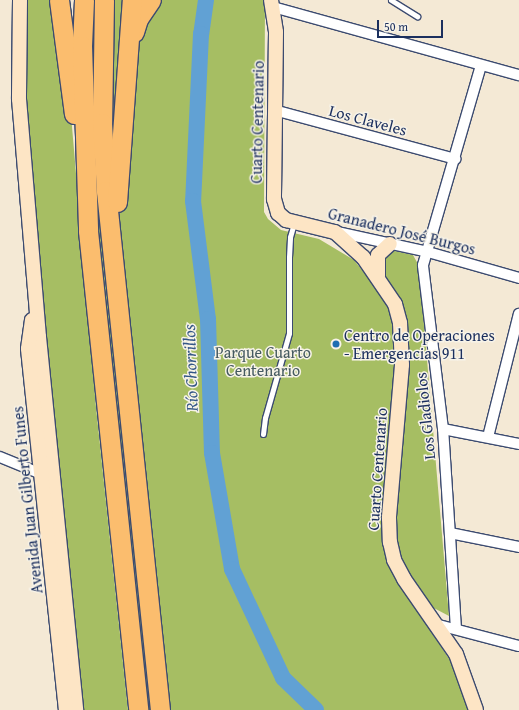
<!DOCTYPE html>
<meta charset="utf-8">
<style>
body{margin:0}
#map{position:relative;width:519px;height:710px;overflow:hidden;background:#f4e9d5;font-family:"Gentium Book Plus",serif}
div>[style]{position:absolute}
.green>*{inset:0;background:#a6be63}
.river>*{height:16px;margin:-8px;padding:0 8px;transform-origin:8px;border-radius:8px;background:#61a1d4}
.roads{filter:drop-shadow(1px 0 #3c4b70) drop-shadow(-1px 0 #3c4b70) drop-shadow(0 1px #3c4b70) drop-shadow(0 -1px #3c4b70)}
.lane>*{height:5px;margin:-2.5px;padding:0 2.5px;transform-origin:2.5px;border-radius:2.5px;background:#fff}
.street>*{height:10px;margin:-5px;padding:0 5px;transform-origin:5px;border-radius:5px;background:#fff}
.secondary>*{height:14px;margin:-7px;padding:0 7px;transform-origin:7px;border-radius:7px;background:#fde5c5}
.highway>*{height:19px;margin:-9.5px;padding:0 9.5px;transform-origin:9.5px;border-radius:9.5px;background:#fbbd6e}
.dots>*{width:11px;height:11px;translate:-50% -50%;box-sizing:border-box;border:2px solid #f7f3e8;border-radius:50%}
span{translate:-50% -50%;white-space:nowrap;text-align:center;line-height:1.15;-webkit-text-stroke:3px #f7f3e8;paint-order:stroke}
.street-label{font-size:16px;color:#1b2f5e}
.poi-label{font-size:16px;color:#1b2f5e}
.left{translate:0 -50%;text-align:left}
.park-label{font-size:16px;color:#455a60}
.water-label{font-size:17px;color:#345787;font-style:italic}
.scale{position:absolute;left:377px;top:20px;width:66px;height:18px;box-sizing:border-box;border:2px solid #1b2f5e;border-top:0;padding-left:5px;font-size:12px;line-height:14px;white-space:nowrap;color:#1b2f5e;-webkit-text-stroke:3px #f7f3e8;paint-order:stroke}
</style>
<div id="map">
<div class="green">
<i style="clip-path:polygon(25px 0,54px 0,71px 115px,96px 407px,128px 710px,82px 710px,51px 402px,23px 71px)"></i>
<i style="clip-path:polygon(88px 0,98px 0,153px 710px,142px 710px,93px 230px)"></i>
<i style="clip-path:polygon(112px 0,126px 0,112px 146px,110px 52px)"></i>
<i style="clip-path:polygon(158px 0,265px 0,264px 212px,268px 219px,281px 230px,319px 239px,354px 260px,386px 300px,395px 332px,396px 358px,383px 493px,382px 528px,385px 550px,396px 578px,457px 671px,469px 710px,167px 710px,119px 219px,136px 40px)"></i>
<i style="clip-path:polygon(390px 250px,413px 255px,419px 266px,449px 616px,430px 606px,402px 564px,394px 536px,396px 293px,383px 275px,380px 257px)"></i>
</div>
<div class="river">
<i style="left:206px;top:0;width:34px;rotate:98deg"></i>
<i style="left:201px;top:34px;width:167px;rotate:92.7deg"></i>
<i style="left:193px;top:201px;width:119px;rotate:82.8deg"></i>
<i style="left:208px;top:319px;width:134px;rotate:88.3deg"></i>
<i style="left:212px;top:453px;width:118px;rotate:80.2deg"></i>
<i style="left:232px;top:569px;width:120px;rotate:64.9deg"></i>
<i style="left:283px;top:678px;width:46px;rotate:44.1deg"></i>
</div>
<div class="roads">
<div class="lane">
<i style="left:391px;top:0;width:31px;rotate:32deg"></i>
<i style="left:263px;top:434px;width:16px;rotate:-83deg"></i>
<i style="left:265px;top:418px;width:88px;rotate:-74.2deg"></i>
<i style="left:289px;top:333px;width:76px;rotate:-90deg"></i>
<i style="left:289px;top:257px;width:20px;rotate:-87deg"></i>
<i style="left:290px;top:237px;width:15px;rotate:-74deg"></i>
</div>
<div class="street">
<i style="left:273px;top:7px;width:255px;rotate:15.5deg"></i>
<i style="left:274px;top:110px;width:188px;rotate:15.1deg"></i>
<i style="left:337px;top:232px;width:93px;rotate:12.4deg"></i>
<i style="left:428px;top:252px;width:95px;rotate:15.9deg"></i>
<i style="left:443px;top:429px;width:77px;rotate:11.2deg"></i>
<i style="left:488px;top:437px;width:127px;rotate:-75.9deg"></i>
<i style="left:0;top:457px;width:50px;rotate:22.4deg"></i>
<i style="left:450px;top:533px;width:70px;rotate:11.5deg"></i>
<i style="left:435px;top:624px;width:87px;rotate:14.7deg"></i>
<i style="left:456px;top:629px;width:200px;rotate:-93.7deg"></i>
<i style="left:443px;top:429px;width:165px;rotate:-97deg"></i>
<i style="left:423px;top:265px;width:208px;rotate:-73.8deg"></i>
</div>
<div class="secondary">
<i style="left:20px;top:0;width:99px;rotate:90.6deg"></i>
<i style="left:19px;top:99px;width:239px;rotate:85.2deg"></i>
<i style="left:39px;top:337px;width:375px;rotate:84.3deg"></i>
<i style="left:271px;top:0;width:32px;rotate:81deg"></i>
<i style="left:276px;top:32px;width:167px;rotate:90.7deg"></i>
<i style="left:274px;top:199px;width:15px;rotate:74deg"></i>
<i style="left:278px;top:213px;width:11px;rotate:41deg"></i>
<i style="left:286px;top:220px;width:50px;rotate:13.8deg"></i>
<i style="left:335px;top:232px;width:38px;rotate:42deg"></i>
<i style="left:363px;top:257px;width:57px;rotate:55.8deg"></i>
<i style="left:395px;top:304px;width:20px;rotate:75deg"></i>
<i style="left:400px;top:323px;width:42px;rotate:87.3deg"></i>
<i style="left:402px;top:365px;width:154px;rotate:94.9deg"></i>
<i style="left:389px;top:518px;width:24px;rotate:88deg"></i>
<i style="left:390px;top:542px;width:18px;rotate:77deg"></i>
<i style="left:394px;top:560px;width:21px;rotate:62deg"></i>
<i style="left:404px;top:579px;width:91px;rotate:55.3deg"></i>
<i style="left:456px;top:654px;width:59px;rotate:70.3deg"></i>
<i style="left:378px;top:276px;width:21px;rotate:-90deg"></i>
<i style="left:378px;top:255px;width:16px;rotate:-43deg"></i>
<i style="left:32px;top:320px;width:29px;rotate:98deg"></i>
<i style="left:28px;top:349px;width:363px;rotate:84deg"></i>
</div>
<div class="highway">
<i style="left:59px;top:0;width:115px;rotate:82.5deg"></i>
<i style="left:84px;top:0;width:46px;rotate:92.5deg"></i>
<i style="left:82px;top:46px;width:185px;rotate:88.1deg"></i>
<i style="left:88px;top:231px;width:482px;rotate:84deg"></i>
<i style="left:104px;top:0;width:123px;rotate:90.9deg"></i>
<i style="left:102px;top:123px;width:68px;rotate:86.6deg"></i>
<i style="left:106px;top:191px;width:522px;rotate:84.06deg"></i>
<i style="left:134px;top:32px;width:14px;rotate:-73deg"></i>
<i style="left:138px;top:19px;width:23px;rotate:-56deg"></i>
<i style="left:117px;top:202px;width:203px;rotate:-85.8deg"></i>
</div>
</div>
<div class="dots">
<i style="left:336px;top:344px;background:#1f6fb2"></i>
</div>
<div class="street-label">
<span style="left:368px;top:120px;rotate:15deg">Los Claveles</span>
<span style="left:257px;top:122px;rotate:-89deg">Cuarto Centenario</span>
<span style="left:402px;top:231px;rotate:14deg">Granadero José Burgos</span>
<span style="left:425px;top:416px;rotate:-96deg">Los Gladiolos</span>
<span style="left:377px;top:469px;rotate:-86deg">Cuarto Centenario</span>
<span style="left:27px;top:500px;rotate:-96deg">Avenida Juan Gilberto Funes</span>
</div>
<div class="poi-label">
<span class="left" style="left:344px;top:344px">Centro de Operaciones<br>- Emergencias 911</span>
</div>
<div class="park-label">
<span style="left:263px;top:361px">Parque Cuarto<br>Centenario</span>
</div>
<div class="water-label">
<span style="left:190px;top:368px;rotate:-92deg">Río Chorrillos</span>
</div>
<div class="scale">50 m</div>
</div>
